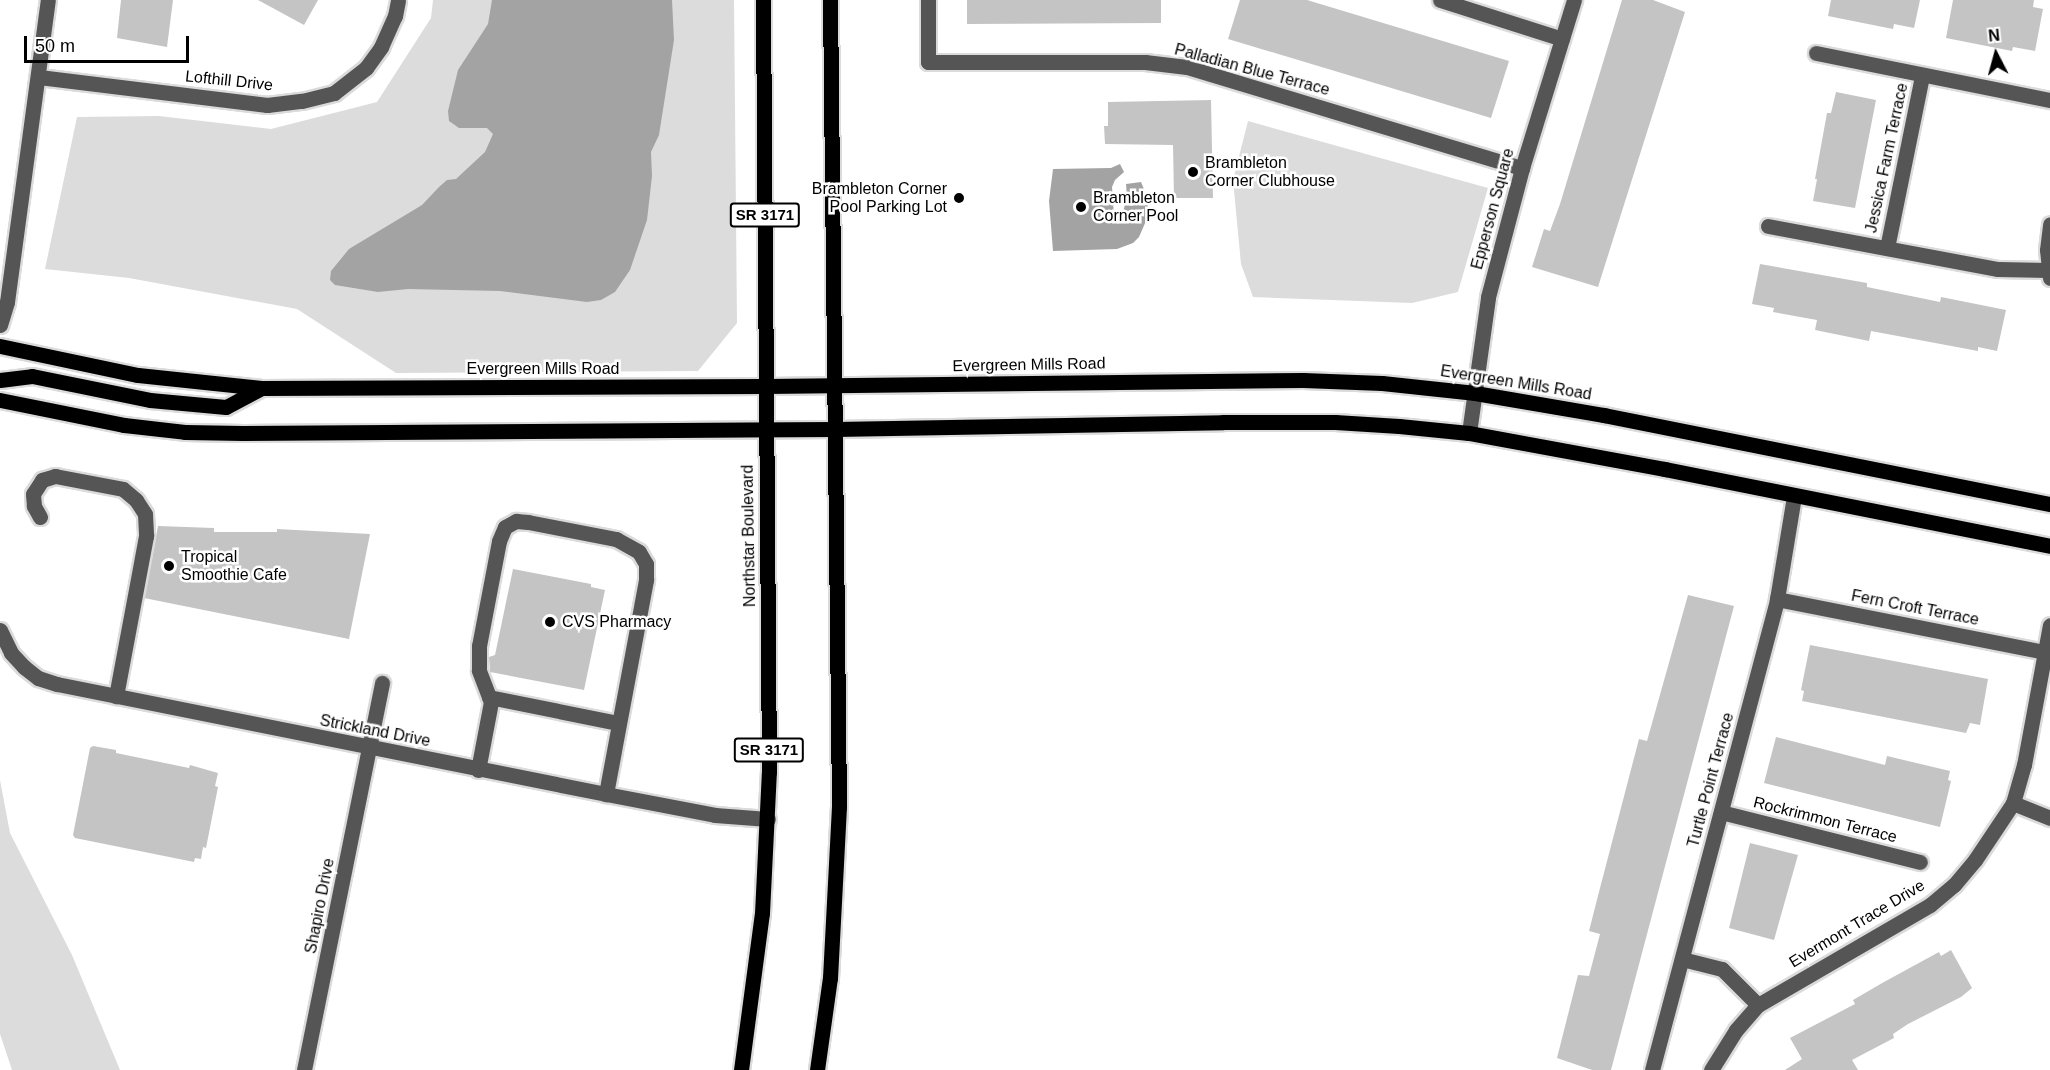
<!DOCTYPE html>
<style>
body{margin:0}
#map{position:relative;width:2050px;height:1070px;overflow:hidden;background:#fff;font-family:Arial,sans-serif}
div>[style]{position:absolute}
.green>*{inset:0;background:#dcdcdc}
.water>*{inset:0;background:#a3a3a3}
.building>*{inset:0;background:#c4c4c4}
.roads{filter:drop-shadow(2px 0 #dbdbdb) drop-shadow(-2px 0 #dbdbdb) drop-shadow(0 2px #dbdbdb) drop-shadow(0 -2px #dbdbdb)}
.minor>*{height:15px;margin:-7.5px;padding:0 7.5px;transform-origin:7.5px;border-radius:7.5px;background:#555}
.major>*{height:15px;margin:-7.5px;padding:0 7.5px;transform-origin:7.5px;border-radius:7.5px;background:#000}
.dots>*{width:16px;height:16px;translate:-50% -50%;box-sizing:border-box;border:3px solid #fff;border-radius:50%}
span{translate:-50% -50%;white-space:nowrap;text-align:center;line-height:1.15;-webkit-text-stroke:5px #fff;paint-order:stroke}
.shield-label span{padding:2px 4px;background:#fff;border:2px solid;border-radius:4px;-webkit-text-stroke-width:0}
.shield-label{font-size:15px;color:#000;font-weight:700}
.street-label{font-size:16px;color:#000}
.poi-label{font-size:16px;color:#000}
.left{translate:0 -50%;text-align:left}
.right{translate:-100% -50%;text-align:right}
.north{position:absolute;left:1966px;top:24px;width:60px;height:60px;-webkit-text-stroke:4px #fff;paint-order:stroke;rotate:354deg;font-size:16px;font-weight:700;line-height:24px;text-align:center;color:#000}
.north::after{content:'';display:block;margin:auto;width:21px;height:27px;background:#000;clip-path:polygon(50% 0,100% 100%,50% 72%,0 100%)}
.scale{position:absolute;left:24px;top:36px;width:165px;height:27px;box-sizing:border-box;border:3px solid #000;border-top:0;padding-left:8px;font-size:18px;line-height:21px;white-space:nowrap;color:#000;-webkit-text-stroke:4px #fff;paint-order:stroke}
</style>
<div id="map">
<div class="green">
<i style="clip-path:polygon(433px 0,734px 0,737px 323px,698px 371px,396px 373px,297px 309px,129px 278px,45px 269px,77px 117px,159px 116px,271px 129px,377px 102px,431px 18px)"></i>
<i style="clip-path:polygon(1248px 121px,1488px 188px,1458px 292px,1412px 303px,1253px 297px,1241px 264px,1233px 180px)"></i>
<i style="clip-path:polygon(0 780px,10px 833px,72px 955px,120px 1070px,12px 1070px,0 1034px)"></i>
</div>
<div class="water">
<i style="clip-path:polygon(492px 0,672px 0,674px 40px,659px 135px,651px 152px,652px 176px,647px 220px,630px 270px,615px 292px,601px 300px,587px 302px,500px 291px,408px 289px,378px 292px,335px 285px,330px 280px,331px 271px,349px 249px,422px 205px,439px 187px,447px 180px,456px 179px,485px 152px,493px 134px,487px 128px,459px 128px,449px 121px,448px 111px,458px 70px,488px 24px)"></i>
<i style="clip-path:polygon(1120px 164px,1124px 172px,1115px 180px,1112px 187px,1114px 216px,1119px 218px,1123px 212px,1127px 197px,1126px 184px,1141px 182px,1146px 194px,1149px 214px,1139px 237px,1133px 243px,1117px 249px,1053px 251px,1049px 201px,1053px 169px,1111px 168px)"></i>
</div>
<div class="building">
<i style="clip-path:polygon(121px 0,173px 0,167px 47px,117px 38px)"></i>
<i style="clip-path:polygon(258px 0,318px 0,304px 25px)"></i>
<i style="clip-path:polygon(967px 0,1161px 0,1161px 23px,967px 24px)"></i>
<i style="clip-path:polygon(1240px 0,1307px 0,1509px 61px,1491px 118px,1228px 39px)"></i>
<i style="clip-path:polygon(1622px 0,1653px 0,1685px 12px,1598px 287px,1532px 267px,1544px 229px,1550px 231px,1560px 204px)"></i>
<i style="clip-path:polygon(1831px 0,1920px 0,1914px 28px,1894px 24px,1893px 29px,1828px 16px)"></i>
<i style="clip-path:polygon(1953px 0,2034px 0,2033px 7px,2043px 9px,2035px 51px,2013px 47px,2012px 51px,1946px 38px)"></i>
<i style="clip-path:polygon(1836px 92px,1876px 100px,1855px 208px,1813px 201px,1817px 179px,1815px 179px,1827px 113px,1831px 113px)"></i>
<i style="clip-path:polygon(1211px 100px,1213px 198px,1174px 198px,1173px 145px,1105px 144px,1104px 126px,1108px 126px,1108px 102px)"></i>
<i style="clip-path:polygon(1760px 264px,1867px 283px,1867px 287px,1940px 302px,1941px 297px,2006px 310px,1997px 351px,1978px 347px,1978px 351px,1871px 331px,1869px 341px,1815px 330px,1817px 320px,1773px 312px,1774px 308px,1752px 304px)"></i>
<i style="clip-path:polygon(158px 526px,214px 528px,214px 532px,277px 532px,277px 529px,370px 534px,349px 639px,144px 598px)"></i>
<i style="clip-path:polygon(513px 569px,591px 584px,591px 587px,605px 590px,584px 690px,490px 672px,489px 657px,495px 655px)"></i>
<i style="clip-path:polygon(1688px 595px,1734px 606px,1611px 1070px,1592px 1070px,1557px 1058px,1578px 975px,1589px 976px,1600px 934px,1589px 931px,1600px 888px,1639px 739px,1647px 741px)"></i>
<i style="clip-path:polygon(1810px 645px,1988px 679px,1980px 725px,1970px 723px,1966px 733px,1802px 701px,1804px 691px,1801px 690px)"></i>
<i style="clip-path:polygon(1776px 737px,1885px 765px,1887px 756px,1950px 771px,1948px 780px,1951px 781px,1940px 827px,1764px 783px)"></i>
<i style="clip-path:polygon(93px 746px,116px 750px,116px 753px,189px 768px,190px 765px,218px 773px,215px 786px,218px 787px,206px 848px,203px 847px,201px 859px,195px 858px,194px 862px,75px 838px,73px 835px,90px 748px)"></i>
<i style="clip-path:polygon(1750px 843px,1798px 855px,1774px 940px,1729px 928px)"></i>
<i style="clip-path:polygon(1951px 950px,1972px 988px,1961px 997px,1908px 1024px,1893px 1034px,1894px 1038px,1852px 1060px,1858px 1070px,1785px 1070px,1802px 1059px,1790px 1038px,1855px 1004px,1853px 1000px,1884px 982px,1939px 952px,1941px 956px)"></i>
</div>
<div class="roads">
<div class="minor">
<i style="left:928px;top:0;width:62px;rotate:90deg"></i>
<i style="left:928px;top:62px;width:217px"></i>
<i style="left:1145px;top:62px;width:42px;rotate:6.8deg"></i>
<i style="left:1187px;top:67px;width:350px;rotate:16.8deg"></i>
<i style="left:1440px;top:0;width:128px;rotate:17.7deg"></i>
<i style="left:1816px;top:53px;width:239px;rotate:11.4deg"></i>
<i style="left:39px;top:77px;width:230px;rotate:7deg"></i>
<i style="left:267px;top:105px;width:35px;rotate:-7deg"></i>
<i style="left:302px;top:101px;width:33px;rotate:-14deg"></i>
<i style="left:334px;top:93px;width:41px;rotate:-38deg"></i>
<i style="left:366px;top:68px;width:26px;rotate:-54deg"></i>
<i style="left:381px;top:47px;width:34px;rotate:-66deg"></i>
<i style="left:395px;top:16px;width:16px;rotate:-79deg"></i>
<i style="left:1768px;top:226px;width:234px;rotate:10.6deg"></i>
<i style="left:1998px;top:269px;width:50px;rotate:1.1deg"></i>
<i style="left:1887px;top:248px;width:176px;rotate:-78.5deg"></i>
<i style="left:2050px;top:278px;width:28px;rotate:-96deg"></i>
<i style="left:2047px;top:250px;width:26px;rotate:-83deg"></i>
<i style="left:0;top:325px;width:24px;rotate:-73deg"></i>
<i style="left:7px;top:302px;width:305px;rotate:-82.3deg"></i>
<i style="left:1469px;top:433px;width:137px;rotate:-82deg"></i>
<i style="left:1488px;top:297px;width:133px;rotate:-75.2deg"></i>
<i style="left:1522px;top:168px;width:176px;rotate:-72.8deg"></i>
<i style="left:40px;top:517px;width:13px;rotate:-119deg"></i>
<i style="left:34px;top:506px;width:12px;rotate:-95deg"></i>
<i style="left:33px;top:494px;width:17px;rotate:-57deg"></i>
<i style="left:42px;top:480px;width:14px;rotate:-17deg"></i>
<i style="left:55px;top:476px;width:69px;rotate:10.8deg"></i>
<i style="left:123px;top:489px;width:17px;rotate:40deg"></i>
<i style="left:136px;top:500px;width:17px;rotate:57deg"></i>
<i style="left:145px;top:514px;width:22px;rotate:87deg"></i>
<i style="left:146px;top:536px;width:163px;rotate:100.6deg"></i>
<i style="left:1777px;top:599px;width:273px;rotate:11.2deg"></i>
<i style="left:0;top:630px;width:25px;rotate:64deg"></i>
<i style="left:11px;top:653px;width:19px;rotate:47deg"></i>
<i style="left:24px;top:667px;width:18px;rotate:38deg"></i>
<i style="left:38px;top:678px;width:20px;rotate:18deg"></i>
<i style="left:57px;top:684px;width:560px;rotate:11.33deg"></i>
<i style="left:606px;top:794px;width:111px;rotate:10.9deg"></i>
<i style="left:715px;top:815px;width:53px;rotate:4.3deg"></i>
<i style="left:489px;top:697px;width:132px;rotate:11.4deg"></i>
<i style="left:478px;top:770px;width:69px;rotate:-79.2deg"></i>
<i style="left:491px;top:702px;width:34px;rotate:-111deg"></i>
<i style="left:479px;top:670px;width:24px;rotate:-90deg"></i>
<i style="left:479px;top:646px;width:107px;rotate:-79.2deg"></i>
<i style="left:499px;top:541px;width:15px;rotate:-67deg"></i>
<i style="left:505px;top:527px;width:13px;rotate:-29deg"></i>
<i style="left:516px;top:521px;width:12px;rotate:5deg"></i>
<i style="left:528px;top:522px;width:90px;rotate:10.9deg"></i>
<i style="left:616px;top:539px;width:26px;rotate:29deg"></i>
<i style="left:639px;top:552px;width:14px;rotate:60deg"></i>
<i style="left:646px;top:564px;width:16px;rotate:90deg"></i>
<i style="left:646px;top:580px;width:218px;rotate:100.6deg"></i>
<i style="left:2013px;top:803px;width:40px;rotate:22deg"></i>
<i style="left:1721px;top:812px;width:205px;rotate:14.1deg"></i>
<i style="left:1682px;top:959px;width:41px;rotate:14deg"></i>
<i style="left:1722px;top:969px;width:51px;rotate:45deg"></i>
<i style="left:304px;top:1070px;width:395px;rotate:-78.6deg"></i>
<i style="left:1652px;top:1070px;width:487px;rotate:-75.1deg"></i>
<i style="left:1777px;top:599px;width:104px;rotate:-80.6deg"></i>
<i style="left:1711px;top:1070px;width:47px;rotate:-58deg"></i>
<i style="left:1736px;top:1030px;width:33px;rotate:-49deg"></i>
<i style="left:1758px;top:1005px;width:199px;rotate:-30.2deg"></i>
<i style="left:1930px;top:905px;width:31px;rotate:-40deg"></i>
<i style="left:1954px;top:885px;width:33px;rotate:-50deg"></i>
<i style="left:1975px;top:860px;width:69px;rotate:-56.3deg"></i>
<i style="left:2013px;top:803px;width:40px;rotate:-74deg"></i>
<i style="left:2024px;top:765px;width:142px;rotate:-79.5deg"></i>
</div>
<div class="major">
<i style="left:0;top:346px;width:141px;rotate:11.9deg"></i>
<i style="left:138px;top:375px;width:124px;rotate:6deg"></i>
<i style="left:261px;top:388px;width:505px;rotate:-0.23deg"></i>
<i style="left:766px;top:386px;width:537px;rotate:-0.64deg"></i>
<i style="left:1303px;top:380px;width:79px;rotate:2.2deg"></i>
<i style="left:1382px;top:383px;width:94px;rotate:6.1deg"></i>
<i style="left:1475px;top:393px;width:131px;rotate:9.7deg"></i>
<i style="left:1604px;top:415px;width:455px;rotate:11.3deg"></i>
<i style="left:0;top:380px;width:32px;rotate:-7deg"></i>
<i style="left:32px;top:376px;width:120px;rotate:11.5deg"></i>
<i style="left:150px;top:400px;width:76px;rotate:5.3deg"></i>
<i style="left:226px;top:407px;width:40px;rotate:-28deg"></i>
<i style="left:0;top:400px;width:126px;rotate:11.4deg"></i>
<i style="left:124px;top:425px;width:61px;rotate:6.5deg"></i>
<i style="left:185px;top:432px;width:58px;rotate:1deg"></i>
<i style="left:243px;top:433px;width:592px;rotate:-0.39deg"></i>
<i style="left:835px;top:429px;width:388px;rotate:-1deg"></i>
<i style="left:1223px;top:422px;width:112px"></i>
<i style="left:1335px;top:422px;width:64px;rotate:3.6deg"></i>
<i style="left:1399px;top:426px;width:70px;rotate:5.7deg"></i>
<i style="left:1469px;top:433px;width:199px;rotate:10.4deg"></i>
<i style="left:1665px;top:469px;width:393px;rotate:11.3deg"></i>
<i style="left:741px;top:1070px;width:158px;rotate:-82.4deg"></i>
<i style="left:762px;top:913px;width:141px;rotate:-87.2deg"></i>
<i style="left:769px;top:772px;width:772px;rotate:-90.45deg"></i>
<i style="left:817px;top:1070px;width:93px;rotate:-82deg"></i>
<i style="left:830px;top:978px;width:171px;rotate:-87deg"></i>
<i style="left:839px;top:807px;width:807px;rotate:-90.64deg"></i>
</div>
</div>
<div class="dots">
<i style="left:1193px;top:172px;background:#000"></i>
<i style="left:959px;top:198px;background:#000"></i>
<i style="left:1081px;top:207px;background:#000"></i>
<i style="left:169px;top:566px;background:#000"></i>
<i style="left:550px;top:622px;background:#000"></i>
</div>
<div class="shield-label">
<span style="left:765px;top:215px">SR 3171</span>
<span style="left:769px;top:750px">SR 3171</span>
</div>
<div class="street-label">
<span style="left:1252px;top:70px;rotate:15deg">Palladian Blue Terrace</span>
<span style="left:229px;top:81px;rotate:6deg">Lofthill Drive</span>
<span style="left:1887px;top:158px;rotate:-78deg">Jessica Farm Terrace</span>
<span style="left:1493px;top:209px;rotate:-75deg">Epperson Square</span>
<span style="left:1029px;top:365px;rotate:-1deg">Evergreen Mills Road</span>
<span style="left:543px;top:369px">Evergreen Mills Road</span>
<span style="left:1516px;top:383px;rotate:9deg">Evergreen Mills Road</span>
<span style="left:749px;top:536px;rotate:-91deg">Northstar Boulevard</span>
<span style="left:1915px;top:608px;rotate:11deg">Fern Croft Terrace</span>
<span style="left:375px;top:731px;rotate:11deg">Strickland Drive</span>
<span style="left:1711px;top:780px;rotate:-75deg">Turtle Point Terrace</span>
<span style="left:1825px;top:820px;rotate:14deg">Rockrimmon Terrace</span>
<span style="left:320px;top:906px;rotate:-79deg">Shapiro Drive</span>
<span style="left:1857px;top:924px;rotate:-31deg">Evermont Trace Drive</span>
</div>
<div class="poi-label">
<span class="left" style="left:1205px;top:172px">Brambleton<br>Corner Clubhouse</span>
<span class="right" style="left:947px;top:198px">Brambleton Corner<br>Pool Parking Lot</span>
<span class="left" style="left:1093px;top:207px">Brambleton<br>Corner Pool</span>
<span class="left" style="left:181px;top:566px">Tropical<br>Smoothie Cafe</span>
<span class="left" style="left:562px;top:622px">CVS Pharmacy</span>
</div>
<div class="north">N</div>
<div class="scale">50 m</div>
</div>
